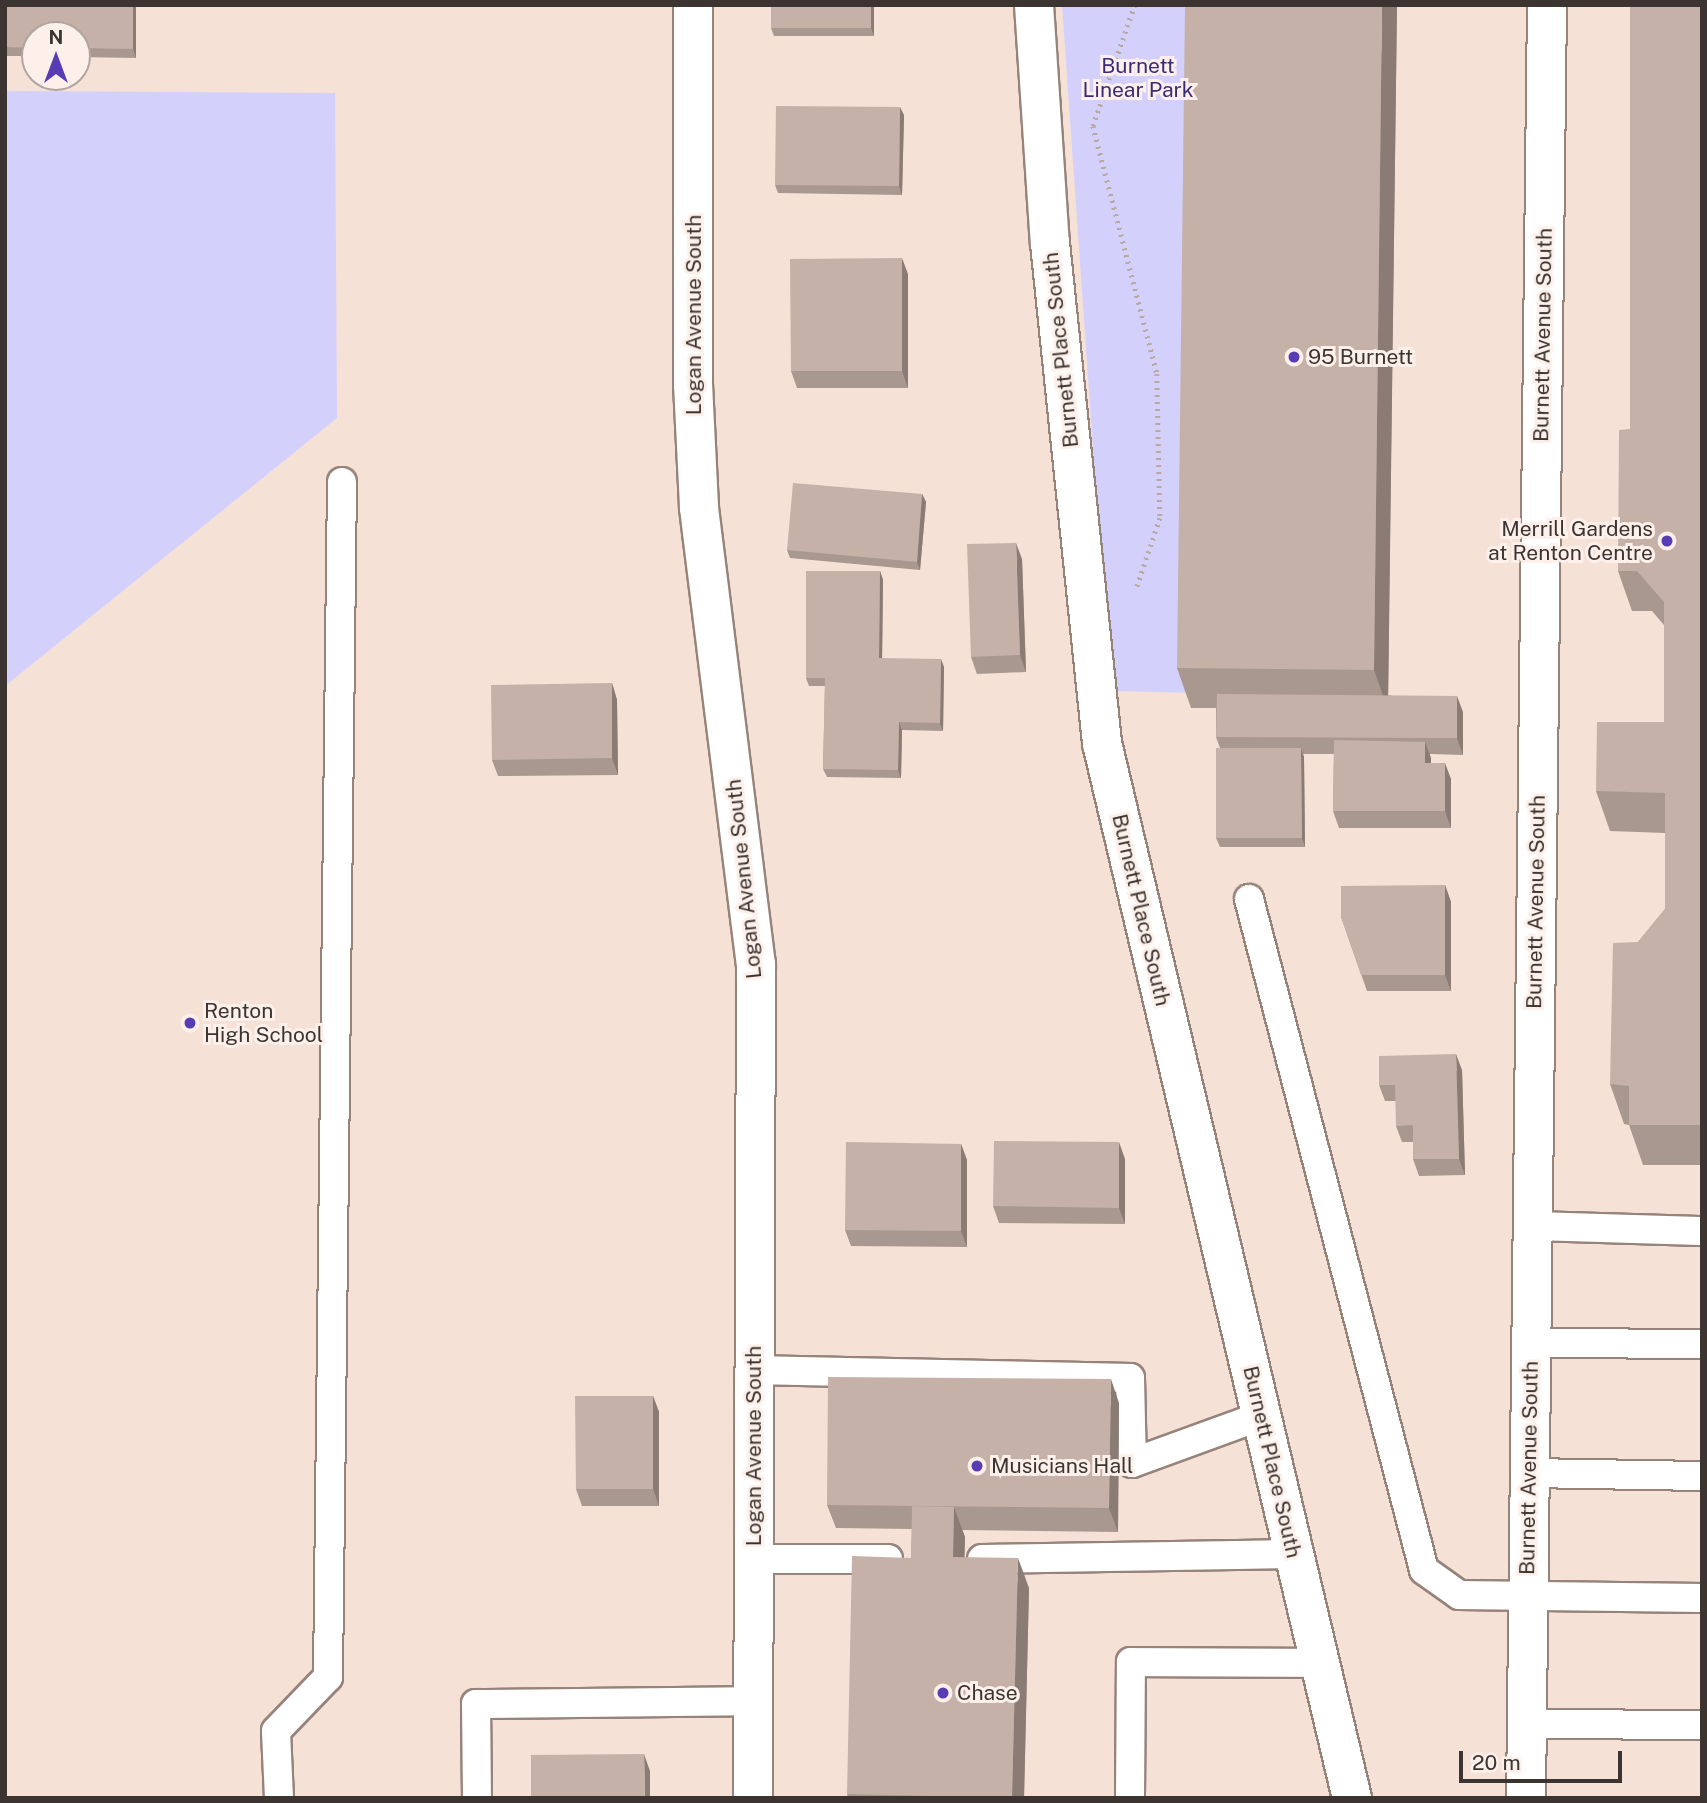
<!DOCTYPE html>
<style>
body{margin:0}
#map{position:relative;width:1707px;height:1803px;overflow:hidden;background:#f6e1d7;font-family:"Public Sans",sans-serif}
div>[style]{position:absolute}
.green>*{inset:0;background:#d3d0fc}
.path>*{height:4.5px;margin-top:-2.25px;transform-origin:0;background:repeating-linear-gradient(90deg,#b9a8a0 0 2px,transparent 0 7px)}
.roads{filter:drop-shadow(2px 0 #96837a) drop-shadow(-2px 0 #96837a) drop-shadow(0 2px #96837a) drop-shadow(0 -2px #96837a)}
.service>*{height:28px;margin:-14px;padding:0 14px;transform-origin:14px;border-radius:14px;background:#fff}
.minor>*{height:38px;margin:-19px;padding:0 19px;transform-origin:19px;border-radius:19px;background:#fff}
.wall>*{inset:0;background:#a99890}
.shaded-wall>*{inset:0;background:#8a7c75}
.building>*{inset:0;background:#c5b1a7}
.dots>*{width:19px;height:19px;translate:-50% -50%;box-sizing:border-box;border:4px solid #fdf0ea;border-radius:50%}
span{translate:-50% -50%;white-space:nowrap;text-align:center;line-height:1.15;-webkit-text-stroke:6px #fdf0ea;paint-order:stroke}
.park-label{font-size:21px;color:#3a2b78}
.street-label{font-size:21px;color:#3c3430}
.poi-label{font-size:21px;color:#3c3430}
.left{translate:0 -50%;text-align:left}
.right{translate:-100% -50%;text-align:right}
.frame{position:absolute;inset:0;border:7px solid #3c3430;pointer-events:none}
.north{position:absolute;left:21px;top:21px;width:70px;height:70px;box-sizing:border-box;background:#fdf0ea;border:2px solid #b0a5a0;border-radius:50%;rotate:0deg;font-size:19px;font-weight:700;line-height:28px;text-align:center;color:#3c3430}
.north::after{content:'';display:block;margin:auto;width:24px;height:32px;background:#573cb4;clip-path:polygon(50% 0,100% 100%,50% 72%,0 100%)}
.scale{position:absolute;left:1459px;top:1751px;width:163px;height:32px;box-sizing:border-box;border:4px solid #3c3430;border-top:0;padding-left:9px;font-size:21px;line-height:24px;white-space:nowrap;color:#3c3430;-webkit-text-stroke:5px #fdf0ea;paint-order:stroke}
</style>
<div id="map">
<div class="green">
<i style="clip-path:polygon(1062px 5px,1209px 5px,1203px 693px,1110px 691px)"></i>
<i style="clip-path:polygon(5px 91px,335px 93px,337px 418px,5px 686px)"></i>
</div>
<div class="path">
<i style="left:1135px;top:5px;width:128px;rotate:109.1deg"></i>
<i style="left:1093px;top:126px;width:256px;rotate:75.5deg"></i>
<i style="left:1157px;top:374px;width:144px;rotate:88.8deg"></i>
<i style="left:1160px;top:518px;width:76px;rotate:108.4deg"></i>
</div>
<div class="roads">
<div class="service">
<i style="left:1249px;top:899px;width:693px;rotate:75.38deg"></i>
<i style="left:1424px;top:1570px;width:43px;rotate:35.5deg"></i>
<i style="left:1459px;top:1595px;width:243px;rotate:0.7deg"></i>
<i style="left:1532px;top:1226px;width:170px;rotate:1.7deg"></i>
<i style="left:1531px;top:1343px;width:171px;rotate:0.3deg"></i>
<i style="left:754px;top:1370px;width:376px;rotate:1.2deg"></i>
<i style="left:1130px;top:1378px;width:85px;rotate:88.7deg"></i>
<i style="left:1132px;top:1463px;width:137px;rotate:-20deg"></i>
<i style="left:1529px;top:1473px;width:173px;rotate:1deg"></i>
<i style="left:754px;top:1559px;width:134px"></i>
<i style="left:982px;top:1559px;width:311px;rotate:-0.9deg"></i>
<i style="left:1526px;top:1724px;width:176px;rotate:0.3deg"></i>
<i style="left:279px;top:1798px;width:67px;rotate:-92.6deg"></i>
<i style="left:276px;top:1731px;width:75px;rotate:-46.1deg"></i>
<i style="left:328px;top:1677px;width:1195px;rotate:-89.33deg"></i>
<i style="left:477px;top:1798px;width:94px;rotate:-90.6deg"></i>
<i style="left:476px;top:1704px;width:278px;rotate:-0.6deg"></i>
<i style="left:1130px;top:1798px;width:136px;rotate:-89.6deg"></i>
<i style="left:1131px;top:1662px;width:190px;rotate:0.3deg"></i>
</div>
<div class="minor">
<i style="left:693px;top:5px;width:379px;rotate:90deg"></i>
<i style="left:693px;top:384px;width:124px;rotate:87.2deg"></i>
<i style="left:699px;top:508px;width:460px;rotate:82.9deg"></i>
<i style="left:756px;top:964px;width:834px;rotate:90.21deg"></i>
<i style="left:1034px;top:5px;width:239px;rotate:86.2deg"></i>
<i style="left:1050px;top:243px;width:503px;rotate:84.06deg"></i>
<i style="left:1102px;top:743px;width:1084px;rotate:76.67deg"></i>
<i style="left:1526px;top:1798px;width:1793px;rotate:-89.33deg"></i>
</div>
</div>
<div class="wall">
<i style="clip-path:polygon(5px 5px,136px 5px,136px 58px,77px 57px,77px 35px,35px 35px,35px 56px,5px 56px)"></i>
<i style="clip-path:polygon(874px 5px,874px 36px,774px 36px,771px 28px)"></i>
<i style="clip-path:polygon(1397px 5px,1388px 695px,1463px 712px,1463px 755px,1430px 754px,1431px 763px,1451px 779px,1451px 828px,1339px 828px,1333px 811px,1334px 754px,1303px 754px,1304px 757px,1305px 847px,1220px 847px,1216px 838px,1220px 748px,1216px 737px,1216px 708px,1191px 708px,1177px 668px)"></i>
<i style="clip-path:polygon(1702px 5px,1702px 1165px,1643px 1165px,1629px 1125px,1624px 1124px,1610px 1084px,1638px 942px,1665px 909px,1665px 833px,1610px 831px,1596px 791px,1664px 722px,1664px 625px,1652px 611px,1632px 611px,1618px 571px,1630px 429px)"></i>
<i style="clip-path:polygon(904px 115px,902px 195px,778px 193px,775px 185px)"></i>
<i style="clip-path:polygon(908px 274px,908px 388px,797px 388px,791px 371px)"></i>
<i style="clip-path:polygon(922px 494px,926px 502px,920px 570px,790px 558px,787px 550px)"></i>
<i style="clip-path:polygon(1022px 559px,1026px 672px,977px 674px,971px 657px)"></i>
<i style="clip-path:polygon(880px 571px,883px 580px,882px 658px,944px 667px,943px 731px,902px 730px,901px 778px,827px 777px,823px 769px,825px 686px,809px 686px,806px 678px)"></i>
<i style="clip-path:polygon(612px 683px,617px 700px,618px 775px,498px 776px,492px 760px)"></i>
<i style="clip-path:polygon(1445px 885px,1451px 902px,1451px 991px,1367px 991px,1341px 917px)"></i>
<i style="clip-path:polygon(1462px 1070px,1465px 1175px,1419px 1176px,1413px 1159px,1413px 1142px,1402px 1142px,1396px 1126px,1396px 1101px,1385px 1101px,1379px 1085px)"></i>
<i style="clip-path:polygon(961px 1144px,967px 1160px,967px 1247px,851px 1246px,845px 1230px)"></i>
<i style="clip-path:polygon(1125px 1159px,1125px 1224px,999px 1223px,993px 1206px)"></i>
<i style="clip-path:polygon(653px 1396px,659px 1412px,659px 1506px,582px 1506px,576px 1489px)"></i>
<i style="clip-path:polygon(1119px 1403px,1118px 1532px,962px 1530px,965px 1537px,964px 1557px,1029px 1588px,1024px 1798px,848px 1798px,847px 1794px,911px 1558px,912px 1529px,836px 1528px,827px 1505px)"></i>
</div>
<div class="shaded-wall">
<i style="clip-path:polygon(133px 5px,136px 5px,136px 58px,133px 49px)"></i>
<i style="clip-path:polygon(871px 5px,874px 5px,874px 36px,871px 28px)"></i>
<i style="clip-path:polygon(1382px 5px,1397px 5px,1388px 710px,1374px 670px)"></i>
<i style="clip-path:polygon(900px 107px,904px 115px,902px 195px,899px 186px)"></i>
<i style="clip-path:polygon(902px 258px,908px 274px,908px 388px,902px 371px)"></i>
<i style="clip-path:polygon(922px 494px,926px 502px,920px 570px,917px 562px)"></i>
<i style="clip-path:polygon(1016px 543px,1022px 559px,1026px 672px,1020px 655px)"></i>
<i style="clip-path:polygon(880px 571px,883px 580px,882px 666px,879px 658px)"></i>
<i style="clip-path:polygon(941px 659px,944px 667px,943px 731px,940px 723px)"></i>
<i style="clip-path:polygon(612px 683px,617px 700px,618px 775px,612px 758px)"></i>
<i style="clip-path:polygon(1457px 696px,1463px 712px,1463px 755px,1457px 738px)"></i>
<i style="clip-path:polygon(899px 722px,902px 730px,901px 778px,898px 770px)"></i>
<i style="clip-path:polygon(1425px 742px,1431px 758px,1431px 779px,1425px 763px)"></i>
<i style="clip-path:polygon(1301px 748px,1304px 757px,1305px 847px,1302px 838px)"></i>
<i style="clip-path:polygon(1445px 763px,1451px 779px,1451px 828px,1445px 811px)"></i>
<i style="clip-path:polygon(1445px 885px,1451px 902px,1451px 991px,1445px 975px)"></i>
<i style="clip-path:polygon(1456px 1054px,1462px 1070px,1465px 1175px,1459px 1159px)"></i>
<i style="clip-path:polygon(1119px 1142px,1125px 1159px,1125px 1224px,1119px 1208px)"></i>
<i style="clip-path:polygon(961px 1144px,967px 1160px,967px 1247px,961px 1231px)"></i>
<i style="clip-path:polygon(1111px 1379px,1119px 1403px,1118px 1532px,1109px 1508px)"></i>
<i style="clip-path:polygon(653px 1396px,659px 1412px,659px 1506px,653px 1489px)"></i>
<i style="clip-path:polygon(954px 1507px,965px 1537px,964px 1587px,953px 1557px)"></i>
<i style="clip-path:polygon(1018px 1558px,1029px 1588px,1024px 1798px,1012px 1798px)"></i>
<i style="clip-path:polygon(644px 1754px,650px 1771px,650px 1798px,645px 1798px)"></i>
</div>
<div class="building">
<i style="clip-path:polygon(5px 5px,133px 5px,133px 49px,77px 48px,77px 35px,35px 35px,35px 48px,5px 47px)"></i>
<i style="clip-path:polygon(771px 5px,871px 5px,871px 28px,771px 28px)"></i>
<i style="clip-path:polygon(1185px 5px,1382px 5px,1374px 670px,1177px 668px)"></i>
<i style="clip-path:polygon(1630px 5px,1702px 5px,1702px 1125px,1629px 1125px,1629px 1086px,1610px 1084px,1613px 943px,1638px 942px,1665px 909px,1665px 793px,1596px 791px,1597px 722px,1664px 722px,1664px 602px,1637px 571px,1618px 571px,1619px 430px,1630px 429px)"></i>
<i style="clip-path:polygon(776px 106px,900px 107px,899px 186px,775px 185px)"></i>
<i style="clip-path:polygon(902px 258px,902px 371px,791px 371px,790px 259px)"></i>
<i style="clip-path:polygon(793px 483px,922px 494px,917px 562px,787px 550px)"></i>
<i style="clip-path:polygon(1016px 543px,1020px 655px,971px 657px,967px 544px)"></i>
<i style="clip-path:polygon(806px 571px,880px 571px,879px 658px,941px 659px,940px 723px,899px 722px,898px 770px,823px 769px,825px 678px,806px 678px)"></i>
<i style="clip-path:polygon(612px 683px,612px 758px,492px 760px,491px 685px)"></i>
<i style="clip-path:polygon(1217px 694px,1457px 696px,1457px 738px,1216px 737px)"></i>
<i style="clip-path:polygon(1334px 740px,1425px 742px,1425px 763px,1445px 763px,1445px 811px,1333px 811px)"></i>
<i style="clip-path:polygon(1216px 748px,1301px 748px,1302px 838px,1216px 838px)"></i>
<i style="clip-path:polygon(1445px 885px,1445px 975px,1361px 975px,1341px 917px,1341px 886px)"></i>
<i style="clip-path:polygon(1456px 1054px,1459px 1159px,1413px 1159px,1413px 1125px,1396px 1126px,1395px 1085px,1379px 1085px,1379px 1056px)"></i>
<i style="clip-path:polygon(994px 1141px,1119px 1142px,1119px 1208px,993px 1206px)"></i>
<i style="clip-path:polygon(846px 1142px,961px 1144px,961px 1231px,845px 1230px)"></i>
<i style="clip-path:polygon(828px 1377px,1111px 1379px,1109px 1508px,827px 1505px)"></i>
<i style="clip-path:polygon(575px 1396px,653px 1396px,653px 1489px,576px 1489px)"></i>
<i style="clip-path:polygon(912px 1506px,954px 1507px,953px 1557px,1018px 1558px,1012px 1798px,847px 1794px,852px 1556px,911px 1558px)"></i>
<i style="clip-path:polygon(644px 1754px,645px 1798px,531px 1798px,531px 1755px)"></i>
</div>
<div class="dots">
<i style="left:1294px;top:357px;background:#573cb4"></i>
<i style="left:1667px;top:541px;background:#573cb4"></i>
<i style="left:190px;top:1023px;background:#573cb4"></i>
<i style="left:977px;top:1466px;background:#573cb4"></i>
<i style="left:943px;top:1693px;background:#573cb4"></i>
</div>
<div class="park-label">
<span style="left:1138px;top:78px">Burnett<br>Linear Park</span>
</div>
<div class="street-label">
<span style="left:694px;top:315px;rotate:-90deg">Logan Avenue South</span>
<span style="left:1543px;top:335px;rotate:-89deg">Burnett Avenue South</span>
<span style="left:1061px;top:350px;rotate:-96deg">Burnett Place South</span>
<span style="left:744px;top:879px;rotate:-96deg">Logan Avenue South</span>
<span style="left:1536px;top:902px;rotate:-89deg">Burnett Avenue South</span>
<span style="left:1141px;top:910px;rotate:77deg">Burnett Place South</span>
<span style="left:754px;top:1446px;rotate:-90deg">Logan Avenue South</span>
<span style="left:1272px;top:1462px;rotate:77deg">Burnett Place South</span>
<span style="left:1529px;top:1468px;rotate:-89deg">Burnett Avenue South</span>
</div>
<div class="poi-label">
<span class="left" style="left:1308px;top:357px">95 Burnett</span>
<span class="right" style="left:1653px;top:541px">Merrill Gardens<br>at Renton Centre</span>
<span class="left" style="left:204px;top:1023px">Renton<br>High School</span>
<span class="left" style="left:991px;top:1466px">Musicians Hall</span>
<span class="left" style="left:957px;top:1693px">Chase</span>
</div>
<div class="frame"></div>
<div class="north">N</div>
<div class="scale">20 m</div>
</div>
